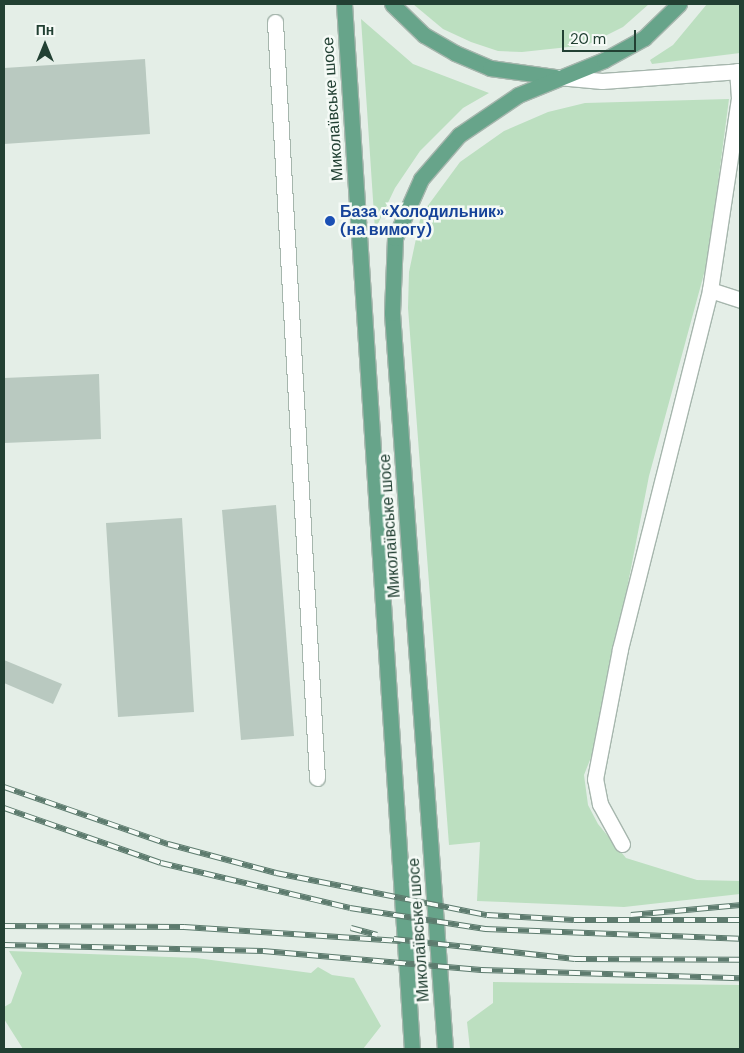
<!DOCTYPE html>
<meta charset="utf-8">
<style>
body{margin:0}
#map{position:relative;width:744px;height:1053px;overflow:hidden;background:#e4eee7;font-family:"DM Sans",sans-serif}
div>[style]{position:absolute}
.green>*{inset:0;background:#bcdfc0}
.building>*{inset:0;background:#b9c9c0}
.roads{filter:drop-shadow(1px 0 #a6b6ad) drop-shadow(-1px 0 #a6b6ad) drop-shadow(0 1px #a6b6ad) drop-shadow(0 -1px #a6b6ad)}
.street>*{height:15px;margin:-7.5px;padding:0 7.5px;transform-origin:7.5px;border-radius:7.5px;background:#fff}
.secondary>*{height:15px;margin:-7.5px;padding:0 7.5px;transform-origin:7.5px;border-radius:7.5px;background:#fff}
.primary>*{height:15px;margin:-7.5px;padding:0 7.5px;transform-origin:7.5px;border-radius:7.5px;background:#67a48a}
.rail>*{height:5.5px;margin-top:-2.75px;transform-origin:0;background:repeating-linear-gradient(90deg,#f5faf6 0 11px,#5d7b6e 0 22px);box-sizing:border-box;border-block:1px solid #5d7b6e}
.dots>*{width:14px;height:14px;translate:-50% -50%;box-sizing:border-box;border:2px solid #f5faf6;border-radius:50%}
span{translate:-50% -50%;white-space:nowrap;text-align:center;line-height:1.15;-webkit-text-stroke:5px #f5faf6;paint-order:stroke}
.street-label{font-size:16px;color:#224033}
.transit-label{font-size:16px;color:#164399;font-weight:700}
.left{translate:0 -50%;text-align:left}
.frame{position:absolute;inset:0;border:5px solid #224033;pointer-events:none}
.north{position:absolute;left:20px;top:20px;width:50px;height:50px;-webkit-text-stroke:4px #f5faf6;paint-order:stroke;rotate:0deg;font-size:14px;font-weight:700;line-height:20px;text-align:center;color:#224033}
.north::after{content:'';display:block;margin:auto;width:18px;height:22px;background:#224033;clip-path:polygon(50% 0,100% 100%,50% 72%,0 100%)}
.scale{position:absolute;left:562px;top:30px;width:74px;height:22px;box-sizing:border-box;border:2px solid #224033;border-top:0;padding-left:6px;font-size:15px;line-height:18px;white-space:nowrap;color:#224033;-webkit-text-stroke:4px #f5faf6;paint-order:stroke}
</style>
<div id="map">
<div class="green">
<i style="clip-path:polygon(413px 4px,649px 4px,623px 27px,587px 45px,522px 52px,498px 51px,471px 42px,443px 29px)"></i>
<i style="clip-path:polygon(707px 4px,740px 4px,740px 53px,652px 64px,650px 60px,673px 45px)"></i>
<i style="clip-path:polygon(361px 19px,413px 64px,489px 93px,463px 108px,420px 151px,395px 188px,375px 230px)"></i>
<i style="clip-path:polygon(729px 99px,708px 259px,649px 476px,597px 742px,584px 775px,588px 805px,598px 824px,626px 858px,697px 880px,740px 881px,740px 894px,624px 907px,477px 901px,480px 842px,449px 845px,408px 308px,409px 272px,421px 215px,460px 162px,504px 131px,548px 112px,585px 103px)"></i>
<i style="clip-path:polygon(9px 951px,196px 958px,311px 973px,318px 967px,332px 975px,354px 978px,381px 1026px,363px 1049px,23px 1049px,4px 1019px,4px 1007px,11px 1003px,22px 973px)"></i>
<i style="clip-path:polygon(493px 982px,740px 985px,740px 1049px,470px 1049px,467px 1022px,493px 1003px)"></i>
</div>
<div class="building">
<i style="clip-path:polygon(145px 59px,150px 134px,4px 144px,4px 68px)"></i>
<i style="clip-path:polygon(99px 374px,101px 439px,4px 443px,4px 378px)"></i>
<i style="clip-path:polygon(276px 505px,294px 736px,241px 740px,222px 510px)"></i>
<i style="clip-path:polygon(182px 518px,194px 712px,118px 717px,106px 523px)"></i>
<i style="clip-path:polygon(4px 660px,62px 684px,53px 704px,4px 683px)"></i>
</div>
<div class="roads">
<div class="street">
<i style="left:275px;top:22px;width:757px;rotate:86.82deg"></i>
<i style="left:710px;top:290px;width:32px;rotate:18deg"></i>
<i style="left:622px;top:844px;width:46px;rotate:-118.8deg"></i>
<i style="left:600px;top:804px;width:25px;rotate:-101deg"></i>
<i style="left:595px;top:779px;width:132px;rotate:-79.1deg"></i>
<i style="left:620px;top:649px;width:370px;rotate:-75.9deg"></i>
<i style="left:710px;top:290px;width:194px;rotate:-81.4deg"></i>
<i style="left:739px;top:98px;width:27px;rotate:-94deg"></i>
</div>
<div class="secondary">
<i style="left:558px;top:77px;width:44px;rotate:5.2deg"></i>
<i style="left:602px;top:81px;width:138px;rotate:-4.1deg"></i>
</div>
<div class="primary">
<i style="left:344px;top:4px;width:1047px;rotate:86.28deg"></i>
<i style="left:392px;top:4px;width:45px;rotate:44.1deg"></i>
<i style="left:424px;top:35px;width:36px;rotate:30deg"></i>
<i style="left:455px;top:53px;width:38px;rotate:23deg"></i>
<i style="left:490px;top:68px;width:67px;rotate:7.8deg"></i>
<i style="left:445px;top:1049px;width:738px;rotate:-94.12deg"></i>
<i style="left:392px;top:313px;width:75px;rotate:-87.7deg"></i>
<i style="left:395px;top:238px;width:64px;rotate:-66.2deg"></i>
<i style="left:421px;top:179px;width:58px;rotate:-49.2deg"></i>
<i style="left:459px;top:135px;width:71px;rotate:-34.1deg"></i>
<i style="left:518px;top:95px;width:93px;rotate:-22.1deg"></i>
<i style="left:604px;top:60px;width:46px;rotate:-28.8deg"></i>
<i style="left:644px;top:38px;width:49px;rotate:-44.2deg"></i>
</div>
</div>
<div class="rail">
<i style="left:4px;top:787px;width:174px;rotate:19.2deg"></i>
<i style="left:168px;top:844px;width:112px;rotate:15deg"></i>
<i style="left:276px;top:873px;width:215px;rotate:11.3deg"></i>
<i style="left:487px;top:915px;width:87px;rotate:3.3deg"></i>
<i style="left:574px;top:920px;width:166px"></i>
<i style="left:4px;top:808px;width:166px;rotate:19.3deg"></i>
<i style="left:161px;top:863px;width:194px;rotate:13.4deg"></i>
<i style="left:350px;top:908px;width:137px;rotate:8.8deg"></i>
<i style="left:485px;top:929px;width:255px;rotate:2.2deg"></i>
<i style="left:631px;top:915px;width:109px;rotate:-5.2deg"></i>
<i style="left:4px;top:926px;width:180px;rotate:0.3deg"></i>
<i style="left:184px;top:927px;width:217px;rotate:3.7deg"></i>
<i style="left:351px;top:928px;width:27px;rotate:15deg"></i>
<i style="left:394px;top:939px;width:182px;rotate:6.3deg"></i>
<i style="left:575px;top:959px;width:165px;rotate:0.3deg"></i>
<i style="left:4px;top:945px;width:259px;rotate:1.3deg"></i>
<i style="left:263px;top:951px;width:219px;rotate:5deg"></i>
<i style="left:481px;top:970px;width:259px;rotate:1.8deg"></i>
</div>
<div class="dots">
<i style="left:330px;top:221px;background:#1a4fb4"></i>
</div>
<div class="street-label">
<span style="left:333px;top:109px;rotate:-94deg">Миколаївське шосе</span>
<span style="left:390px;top:526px;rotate:-94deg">Миколаївське шосе</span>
<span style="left:419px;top:930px;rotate:-94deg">Миколаївське шосе</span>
</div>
<div class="transit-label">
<span class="left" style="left:340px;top:221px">База «Холодильник»<br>(на вимогу)</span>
</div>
<div class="frame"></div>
<div class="north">Пн</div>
<div class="scale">20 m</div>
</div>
